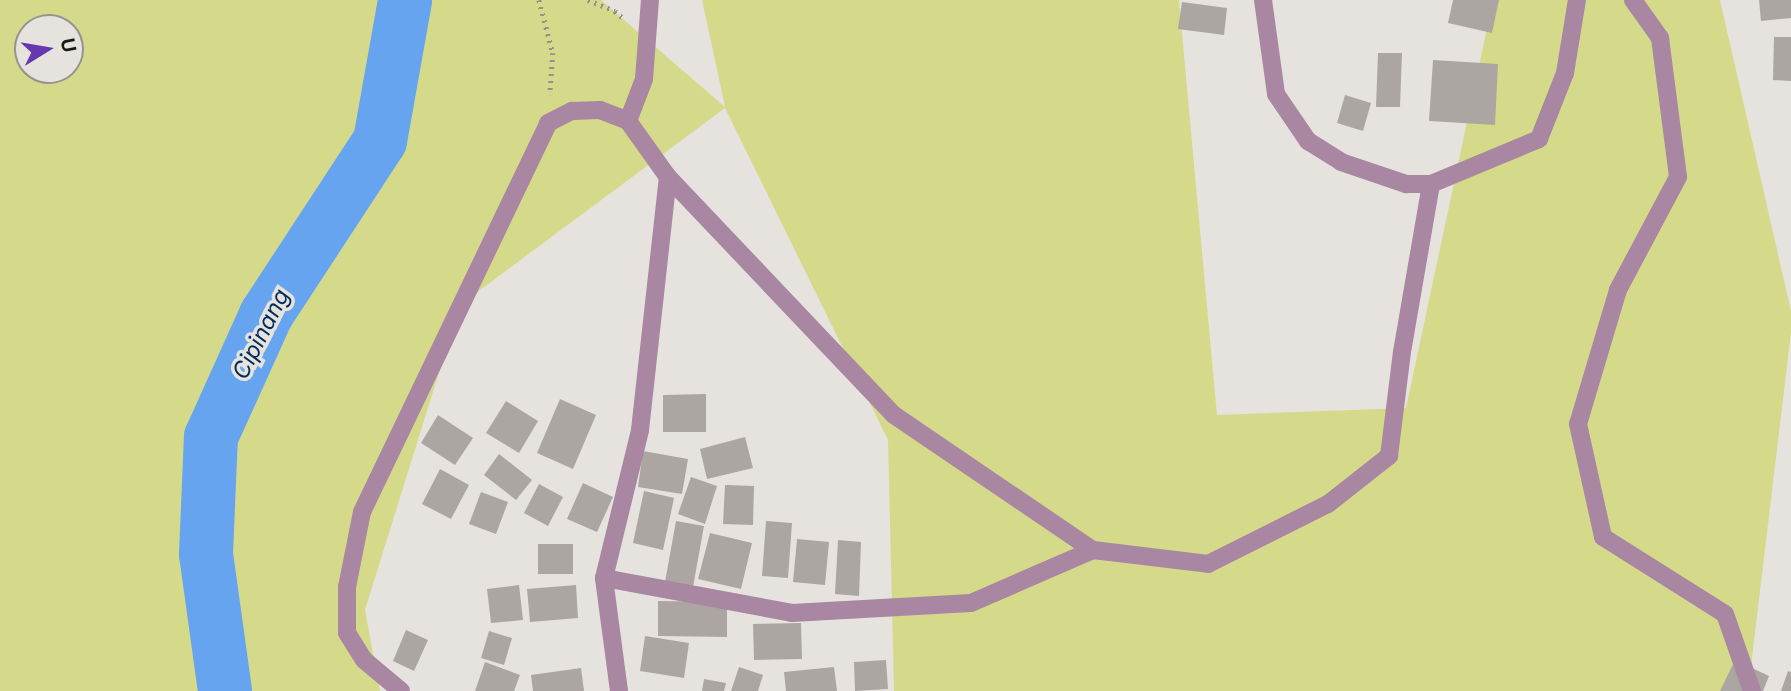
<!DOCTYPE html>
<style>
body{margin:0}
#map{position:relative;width:1791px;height:691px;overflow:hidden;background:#e6e3de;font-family:Inter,sans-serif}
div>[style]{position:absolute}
.green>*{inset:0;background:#d5da8b}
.river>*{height:54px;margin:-27px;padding:0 27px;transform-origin:27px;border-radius:27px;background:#66a4f0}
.building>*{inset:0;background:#aba6a2}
.path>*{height:4.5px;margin-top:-2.25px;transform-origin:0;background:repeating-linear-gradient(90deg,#93908d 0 2px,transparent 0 7px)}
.minor>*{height:18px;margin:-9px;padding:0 9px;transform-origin:9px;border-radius:9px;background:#a986a2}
span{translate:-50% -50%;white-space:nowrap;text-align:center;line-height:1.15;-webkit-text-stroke:7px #e6e3de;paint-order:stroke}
.water-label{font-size:23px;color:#002b5a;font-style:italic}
.north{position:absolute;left:14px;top:14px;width:70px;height:70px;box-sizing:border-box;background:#e6e3de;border:2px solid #95938f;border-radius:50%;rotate:79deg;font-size:19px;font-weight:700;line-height:28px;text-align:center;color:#1c1a19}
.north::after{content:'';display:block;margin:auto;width:24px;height:32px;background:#6637af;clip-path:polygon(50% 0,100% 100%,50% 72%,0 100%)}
</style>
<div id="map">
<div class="green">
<i style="clip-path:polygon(evenodd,0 0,601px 0,725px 107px,702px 0,1179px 0,1217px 415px,1406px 408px,1493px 0,1720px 0,1791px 311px,1791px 333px,1748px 691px,894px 691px,888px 440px,725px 108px,460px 305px,365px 610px,380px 691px,0 691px,0 0,28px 28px,70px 28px,70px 70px,28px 70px,28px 28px)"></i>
</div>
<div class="river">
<i style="left:225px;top:691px;width:138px;rotate:-97.9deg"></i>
<i style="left:206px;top:554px;width:117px;rotate:-87.6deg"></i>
<i style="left:211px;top:437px;width:134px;rotate:-65.7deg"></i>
<i style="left:266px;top:315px;width:208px;rotate:-56.8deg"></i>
<i style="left:380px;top:141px;width:143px;rotate:-79.9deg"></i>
</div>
<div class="building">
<i style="clip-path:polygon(1453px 0,1499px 0,1492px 33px,1448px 23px)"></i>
<i style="clip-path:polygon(1759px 0,1791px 0,1791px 18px,1761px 21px)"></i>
<i style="clip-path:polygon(1182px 2px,1227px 8px,1224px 35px,1178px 29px)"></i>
<i style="clip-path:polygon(1774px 37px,1791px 37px,1791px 81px,1773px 80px)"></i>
<i style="clip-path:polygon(1378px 53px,1402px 53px,1400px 107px,1376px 107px)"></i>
<i style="clip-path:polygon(1433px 60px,1498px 64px,1495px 125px,1429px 121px)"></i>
<i style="clip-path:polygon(1345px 95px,1371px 103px,1363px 131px,1337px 123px)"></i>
<i style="clip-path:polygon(706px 394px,706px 432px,663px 432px,663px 395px)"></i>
<i style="clip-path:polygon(560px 399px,596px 415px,573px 469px,537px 453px)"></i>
<i style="clip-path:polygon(506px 401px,538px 421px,519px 453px,486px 433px)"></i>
<i style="clip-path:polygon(438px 415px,473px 438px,455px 465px,421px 443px)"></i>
<i style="clip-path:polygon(745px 437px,753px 468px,707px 479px,700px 449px)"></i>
<i style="clip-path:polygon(643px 451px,688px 459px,682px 494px,638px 487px)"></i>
<i style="clip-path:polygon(499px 454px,532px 480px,516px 500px,484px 475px)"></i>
<i style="clip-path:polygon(440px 469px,469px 485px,451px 519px,422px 504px)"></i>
<i style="clip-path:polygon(691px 477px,717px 486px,705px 524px,678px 514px)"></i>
<i style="clip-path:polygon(583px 483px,613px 497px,597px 532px,567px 519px)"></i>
<i style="clip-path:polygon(539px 484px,563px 497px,548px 526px,524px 513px)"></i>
<i style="clip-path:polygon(725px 485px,754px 486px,753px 525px,723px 524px)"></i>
<i style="clip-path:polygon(644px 491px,674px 498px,663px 550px,633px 543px)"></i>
<i style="clip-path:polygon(481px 492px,508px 502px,496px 534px,469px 524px)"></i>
<i style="clip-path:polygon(676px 521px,704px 526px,693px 587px,665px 582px)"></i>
<i style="clip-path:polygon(766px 521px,792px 523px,788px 578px,762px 576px)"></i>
<i style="clip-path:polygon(710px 533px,752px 543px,741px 589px,698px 579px)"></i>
<i style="clip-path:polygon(797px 539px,829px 542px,825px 585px,793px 582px)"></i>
<i style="clip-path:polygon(838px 540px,861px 542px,859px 596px,835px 594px)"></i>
<i style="clip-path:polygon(538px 544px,573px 544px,573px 574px,538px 574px)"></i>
<i style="clip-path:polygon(519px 585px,523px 620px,491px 623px,487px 589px)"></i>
<i style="clip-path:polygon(576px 585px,578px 618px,530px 622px,527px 589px)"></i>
<i style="clip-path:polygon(658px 601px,727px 602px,727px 637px,658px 636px)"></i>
<i style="clip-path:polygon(801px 623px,802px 659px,754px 660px,753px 624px)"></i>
<i style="clip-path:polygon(406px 630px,428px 640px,414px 671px,393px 661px)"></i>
<i style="clip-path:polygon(489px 631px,512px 638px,504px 665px,481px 658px)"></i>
<i style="clip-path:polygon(645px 636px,689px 643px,684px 678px,640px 671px)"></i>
<i style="clip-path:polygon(886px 660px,888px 689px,855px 691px,854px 662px)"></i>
<i style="clip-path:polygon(1735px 660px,1769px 676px,1763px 691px,1720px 691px)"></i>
<i style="clip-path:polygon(485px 662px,520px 675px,514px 691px,475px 691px)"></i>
<i style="clip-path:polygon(739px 667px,763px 675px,758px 691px,731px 691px)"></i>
<i style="clip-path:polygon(834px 667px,837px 691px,786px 691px,784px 672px)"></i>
<i style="clip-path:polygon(581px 668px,584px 691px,533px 691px,531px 675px)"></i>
<i style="clip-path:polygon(1788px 671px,1791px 672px,1791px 691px,1781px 691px)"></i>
<i style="clip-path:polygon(704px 679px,726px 683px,724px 691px,702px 691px)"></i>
</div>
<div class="path">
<i style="left:539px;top:0;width:55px;rotate:75.2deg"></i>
<i style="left:553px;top:53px;width:42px;rotate:94.1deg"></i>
<i style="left:588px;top:0;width:29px;rotate:22deg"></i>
<i style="left:615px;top:11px;width:12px;rotate:42deg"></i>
</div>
<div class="minor">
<i style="left:1263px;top:0;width:95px;rotate:82.1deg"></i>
<i style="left:1276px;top:94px;width:57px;rotate:55.8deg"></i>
<i style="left:1308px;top:141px;width:39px;rotate:32deg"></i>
<i style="left:1341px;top:162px;width:69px;rotate:18.7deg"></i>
<i style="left:1406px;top:184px;width:25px"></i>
<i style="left:1431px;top:184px;width:117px;rotate:-22.6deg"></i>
<i style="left:1539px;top:139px;width:71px;rotate:-68.5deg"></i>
<i style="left:1565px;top:73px;width:74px;rotate:-80.7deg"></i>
<i style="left:1633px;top:0;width:47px;rotate:54.6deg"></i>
<i style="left:1660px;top:38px;width:140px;rotate:82.6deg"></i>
<i style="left:1678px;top:177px;width:128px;rotate:118deg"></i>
<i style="left:1618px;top:290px;width:140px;rotate:106.6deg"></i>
<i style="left:1578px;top:424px;width:116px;rotate:77.5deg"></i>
<i style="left:1603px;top:537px;width:144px;rotate:32.3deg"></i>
<i style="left:1725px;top:614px;width:82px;rotate:70.7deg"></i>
<i style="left:628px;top:121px;width:45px;rotate:-69.1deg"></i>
<i style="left:644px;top:79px;width:79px;rotate:-85.7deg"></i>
<i style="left:604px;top:578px;width:191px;rotate:10.5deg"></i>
<i style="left:792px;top:613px;width:179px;rotate:-3.2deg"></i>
<i style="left:971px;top:603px;width:133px;rotate:-23.5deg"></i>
<i style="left:401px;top:691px;width:48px;rotate:-140deg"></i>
<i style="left:364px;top:660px;width:32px;rotate:-122deg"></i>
<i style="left:347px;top:633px;width:46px;rotate:-90deg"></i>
<i style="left:347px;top:587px;width:76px;rotate:-78.7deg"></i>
<i style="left:362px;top:512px;width:431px;rotate:-64.4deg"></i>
<i style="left:548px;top:123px;width:27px;rotate:-27deg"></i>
<i style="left:572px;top:111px;width:28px;rotate:-2deg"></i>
<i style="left:600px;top:110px;width:30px;rotate:21deg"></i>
<i style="left:628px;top:121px;width:69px;rotate:54.5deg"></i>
<i style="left:668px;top:177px;width:328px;rotate:46.5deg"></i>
<i style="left:894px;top:415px;width:240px;rotate:34.2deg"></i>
<i style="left:1093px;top:550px;width:116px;rotate:6.9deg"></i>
<i style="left:1208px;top:564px;width:134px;rotate:-26.6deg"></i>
<i style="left:1328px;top:504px;width:78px;rotate:-38.2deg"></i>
<i style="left:1389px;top:456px;width:105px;rotate:-82.9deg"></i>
<i style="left:1402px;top:352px;width:170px;rotate:-80.2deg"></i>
<i style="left:619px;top:691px;width:114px;rotate:-97.6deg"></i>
<i style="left:604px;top:578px;width:152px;rotate:-76.3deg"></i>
<i style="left:640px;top:430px;width:255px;rotate:-83.7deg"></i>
</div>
<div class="water-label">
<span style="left:261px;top:334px;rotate:-63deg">Cipinang</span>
</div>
<div class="north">U</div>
</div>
